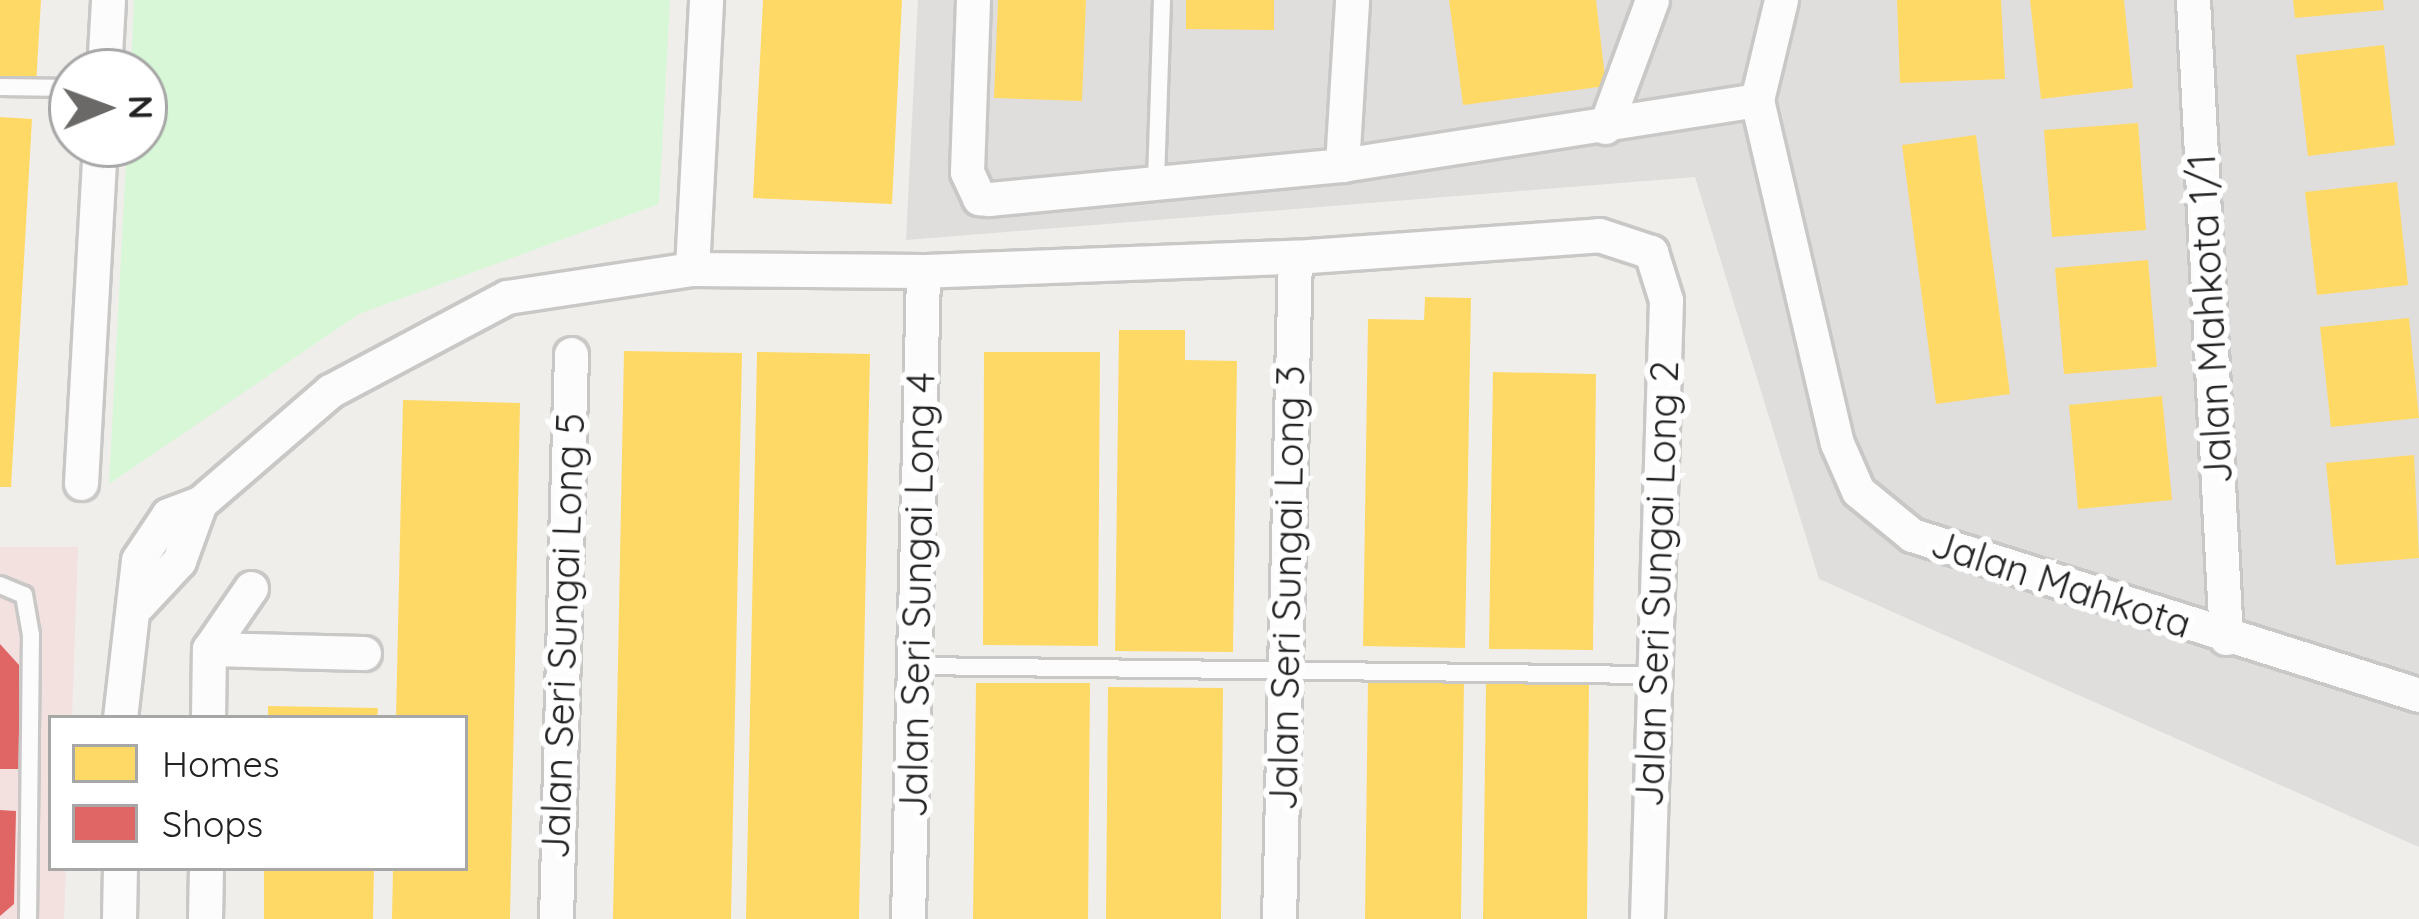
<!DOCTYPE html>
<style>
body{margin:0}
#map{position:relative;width:2419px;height:919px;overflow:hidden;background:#f0eeeb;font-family:Quicksand,sans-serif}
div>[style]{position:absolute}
.residential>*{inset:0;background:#dfdedc}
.commercial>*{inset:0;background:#f2e1df}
.park>*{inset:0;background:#d7f7d7}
.homes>*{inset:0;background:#ffd966}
.shops>*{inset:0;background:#e06666}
.roads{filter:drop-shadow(3px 0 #c9c8c7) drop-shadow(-3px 0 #c9c8c7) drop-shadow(0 3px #c9c8c7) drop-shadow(0 -3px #c9c8c7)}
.lane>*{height:16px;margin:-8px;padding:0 8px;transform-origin:8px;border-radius:8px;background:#fdfcfc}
.street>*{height:33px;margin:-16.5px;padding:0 16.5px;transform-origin:16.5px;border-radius:16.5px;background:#fdfcfc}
span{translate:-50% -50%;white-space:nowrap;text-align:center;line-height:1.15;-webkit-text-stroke:12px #fff;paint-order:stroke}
.street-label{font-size:39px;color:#222}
.legend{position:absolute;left:48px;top:715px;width:420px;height:156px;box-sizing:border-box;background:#fff;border:3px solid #a7a7a7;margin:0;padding:15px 21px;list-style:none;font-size:36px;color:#222}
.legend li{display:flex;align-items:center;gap:24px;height:60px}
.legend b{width:60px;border:3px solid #a7a7a7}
.north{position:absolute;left:48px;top:48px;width:120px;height:120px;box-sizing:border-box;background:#fff;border:3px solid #a7a7a7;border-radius:50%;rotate:89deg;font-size:33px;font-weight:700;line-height:48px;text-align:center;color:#222}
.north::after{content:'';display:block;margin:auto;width:42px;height:54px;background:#6a6968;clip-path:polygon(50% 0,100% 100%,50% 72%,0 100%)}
</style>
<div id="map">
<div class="residential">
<i style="clip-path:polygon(918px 0,2419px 0,2419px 847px,1819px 579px,1695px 177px,906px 240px)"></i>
</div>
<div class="commercial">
<i style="clip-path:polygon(0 547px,78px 547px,72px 718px,51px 718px,51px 868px,66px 868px,64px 919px,0 919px)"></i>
</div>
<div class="park">
<i style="clip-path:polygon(134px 0,670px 0,659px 204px,359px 314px,109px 484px,127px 144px,144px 144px,144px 72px,131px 72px)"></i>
</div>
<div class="homes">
<i style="clip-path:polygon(0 0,41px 0,36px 85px,0 83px)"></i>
<i style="clip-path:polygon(763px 0,902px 0,892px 204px,753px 198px)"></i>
<i style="clip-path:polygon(998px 0,1086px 0,1082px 101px,994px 98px)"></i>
<i style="clip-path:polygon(1186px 0,1274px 0,1274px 30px,1186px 29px)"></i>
<i style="clip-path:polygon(1449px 0,1596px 0,1606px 86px,1463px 105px)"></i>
<i style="clip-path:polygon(1897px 0,2001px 0,2005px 79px,1900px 83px)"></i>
<i style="clip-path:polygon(2030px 0,2124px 0,2133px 88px,2041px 99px)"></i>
<i style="clip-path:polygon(2293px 0,2383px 0,2384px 10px,2295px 18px)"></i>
<i style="clip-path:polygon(2384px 45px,2395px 145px,2308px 156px,2296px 55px)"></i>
<i style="clip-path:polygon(0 117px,32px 119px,11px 487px,0 487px)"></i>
<i style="clip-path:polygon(2138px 123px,2146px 230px,2052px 237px,2044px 130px)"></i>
<i style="clip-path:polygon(1976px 135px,2010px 394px,1936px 404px,1902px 145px)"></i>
<i style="clip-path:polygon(2397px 182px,2408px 285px,2317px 295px,2305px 192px)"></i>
<i style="clip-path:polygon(2148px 260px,2157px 367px,2064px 374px,2055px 268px)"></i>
<i style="clip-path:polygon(1425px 297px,1471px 298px,1465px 648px,1363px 646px,1368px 319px,1424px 320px)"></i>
<i style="clip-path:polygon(2409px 318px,2419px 418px,2331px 427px,2320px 327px)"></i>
<i style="clip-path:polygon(1119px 330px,1185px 330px,1185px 360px,1237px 361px,1233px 652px,1115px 651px)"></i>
<i style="clip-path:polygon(624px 351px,742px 353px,731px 919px,613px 919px)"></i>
<i style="clip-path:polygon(757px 352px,870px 354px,859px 919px,746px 919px)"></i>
<i style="clip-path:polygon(984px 352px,1100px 352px,1098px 646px,983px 645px)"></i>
<i style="clip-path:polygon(1493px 372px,1596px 374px,1593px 650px,1489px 649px)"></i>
<i style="clip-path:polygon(2162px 396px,2172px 500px,2078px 509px,2069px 405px)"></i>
<i style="clip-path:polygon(403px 400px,520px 403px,510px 919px,392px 919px,393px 868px,465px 868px,465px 718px,396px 718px)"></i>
<i style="clip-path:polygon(2414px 455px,2419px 558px,2336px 565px,2326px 463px)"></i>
<i style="clip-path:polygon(1368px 680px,1464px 681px,1461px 919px,1365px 919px)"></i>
<i style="clip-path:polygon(976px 683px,1090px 683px,1088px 919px,973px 919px)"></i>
<i style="clip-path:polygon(1486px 684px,1589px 684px,1587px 919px,1483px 919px)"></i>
<i style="clip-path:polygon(1108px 687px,1223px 688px,1221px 919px,1106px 919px)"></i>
<i style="clip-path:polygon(268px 706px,378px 708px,377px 718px,268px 718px)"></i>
<i style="clip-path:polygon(264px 868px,374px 868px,373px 919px,264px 919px)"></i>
</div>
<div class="shops">
<i style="clip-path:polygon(0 644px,19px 665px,19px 769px,0 769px)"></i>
<i style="clip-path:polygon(0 810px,16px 811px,14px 904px,0 916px)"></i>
</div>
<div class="roads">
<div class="lane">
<i style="left:0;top:87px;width:72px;rotate:0.8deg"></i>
<i style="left:1156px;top:181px;width:181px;rotate:-88.1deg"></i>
<i style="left:0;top:585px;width:26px;rotate:23deg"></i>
<i style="left:24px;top:595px;width:41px;rotate:80.1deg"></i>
<i style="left:31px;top:635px;width:284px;rotate:90.6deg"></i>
<i style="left:914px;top:666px;width:741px;rotate:0.7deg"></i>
</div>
<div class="street">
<i style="left:973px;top:0;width:172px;rotate:92deg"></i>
<i style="left:967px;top:172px;width:29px;rotate:65deg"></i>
<i style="left:979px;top:198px;width:10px;rotate:6deg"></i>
<i style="left:989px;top:199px;width:355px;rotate:-5.5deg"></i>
<i style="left:1342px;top:165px;width:420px;rotate:-8.9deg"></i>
<i style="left:1781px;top:0;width:103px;rotate:103.5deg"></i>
<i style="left:1757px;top:100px;width:352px;rotate:76.9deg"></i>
<i style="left:1837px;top:443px;width:52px;rotate:66.4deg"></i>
<i style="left:1858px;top:491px;width:70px;rotate:39.2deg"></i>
<i style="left:1912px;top:535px;width:532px;rotate:17.51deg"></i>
<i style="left:2193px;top:0;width:639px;rotate:87.04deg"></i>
<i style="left:104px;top:72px;width:72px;rotate:-86.8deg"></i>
<i style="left:1605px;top:127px;width:135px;rotate:-69.7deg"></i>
<i style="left:1342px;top:165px;width:165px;rotate:-86.5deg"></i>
<i style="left:692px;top:269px;width:269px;rotate:-87deg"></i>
<i style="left:81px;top:483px;width:340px;rotate:-86.8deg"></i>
<i style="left:138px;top:605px;width:60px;rotate:-47deg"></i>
<i style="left:179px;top:561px;width:62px;rotate:-70.1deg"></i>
<i style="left:209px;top:649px;width:74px;rotate:-55.5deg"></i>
<i style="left:120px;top:718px;width:159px;rotate:-83.5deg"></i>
<i style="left:138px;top:560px;width:54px;rotate:-56.3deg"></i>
<i style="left:168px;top:515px;width:34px;rotate:-21deg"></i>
<i style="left:200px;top:503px;width:172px;rotate:-40.7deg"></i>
<i style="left:330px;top:391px;width:200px;rotate:-28deg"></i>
<i style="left:507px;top:297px;width:187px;rotate:-8.6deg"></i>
<i style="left:692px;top:269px;width:231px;rotate:0.5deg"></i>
<i style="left:923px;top:271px;width:372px;rotate:-2.2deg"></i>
<i style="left:1295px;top:257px;width:305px;rotate:-4.1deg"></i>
<i style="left:1599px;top:235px;width:55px;rotate:18.1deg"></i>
<i style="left:1651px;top:252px;width:50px;rotate:72.6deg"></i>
<i style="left:1666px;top:300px;width:619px;rotate:91.76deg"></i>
<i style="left:208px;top:718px;width:69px;rotate:-89.2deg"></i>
<i style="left:209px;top:649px;width:155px;rotate:1.5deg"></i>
<i style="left:119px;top:919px;width:51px;rotate:-88.9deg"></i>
<i style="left:205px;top:919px;width:51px;rotate:-88.9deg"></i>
<i style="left:556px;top:919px;width:565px;rotate:-88.48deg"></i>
<i style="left:908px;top:919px;width:648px;rotate:-88.67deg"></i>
<i style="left:1279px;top:919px;width:662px;rotate:-88.62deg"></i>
</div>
</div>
<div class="street-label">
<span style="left:2210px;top:319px;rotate:-93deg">Jalan Mahkota 1/1</span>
<span style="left:1657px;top:584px;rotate:-88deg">Jalan Seri Sungai Long 2</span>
<span style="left:2061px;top:584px;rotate:18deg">Jalan Mahkota</span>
<span style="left:1287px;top:588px;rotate:-89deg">Jalan Seri Sungai Long 3</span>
<span style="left:917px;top:595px;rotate:-89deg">Jalan Seri Sungai Long 4</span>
<span style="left:563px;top:636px;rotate:-88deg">Jalan Seri Sungai Long 5</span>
</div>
<ul class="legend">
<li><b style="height:33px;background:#ffd966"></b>Homes</li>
<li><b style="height:33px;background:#e06666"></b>Shops</li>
</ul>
<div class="north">N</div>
</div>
